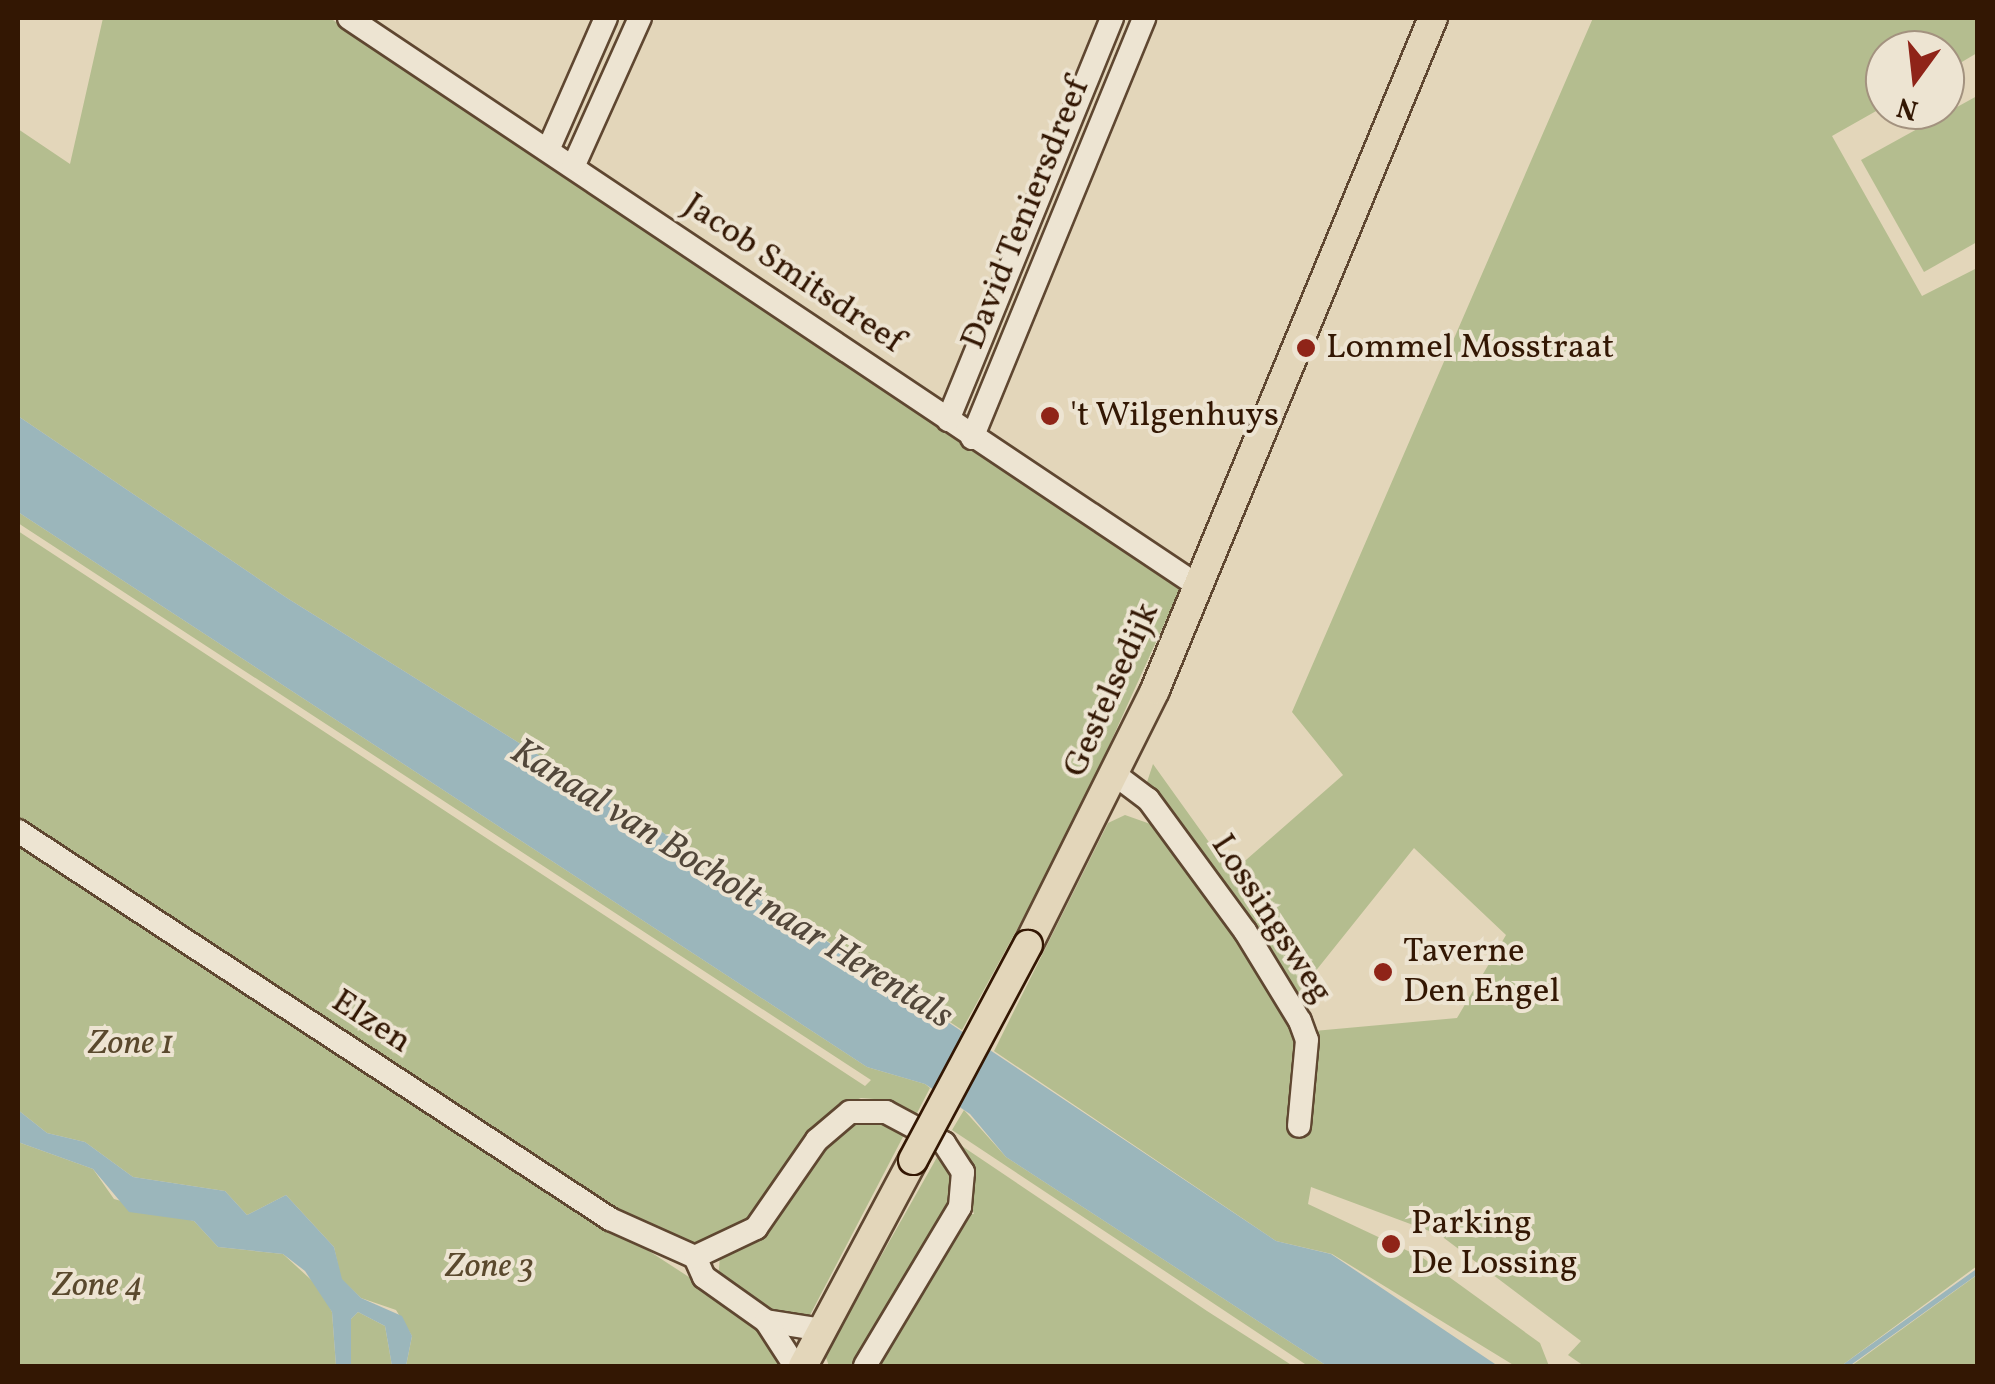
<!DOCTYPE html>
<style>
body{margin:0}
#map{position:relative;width:1995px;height:1384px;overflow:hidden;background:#e3d6ba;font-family:Vollkorn,serif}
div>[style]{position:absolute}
.green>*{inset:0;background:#b4bd8f}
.water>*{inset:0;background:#9bb6bb}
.stream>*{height:5px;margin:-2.5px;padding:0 2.5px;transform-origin:2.5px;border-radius:2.5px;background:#9bb6bb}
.roads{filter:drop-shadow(2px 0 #5f4731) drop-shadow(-2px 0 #5f4731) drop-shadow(0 2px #5f4731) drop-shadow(0 -2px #5f4731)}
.minor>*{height:22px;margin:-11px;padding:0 11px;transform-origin:11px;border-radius:11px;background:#ede4d2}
.major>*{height:28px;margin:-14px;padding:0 14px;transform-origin:14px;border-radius:14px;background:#e3d6ba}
.bridges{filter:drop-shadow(2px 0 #331703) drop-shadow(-2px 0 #331703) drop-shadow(0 2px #331703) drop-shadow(0 -2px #331703)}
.major-bridge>*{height:28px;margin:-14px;padding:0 14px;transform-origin:14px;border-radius:14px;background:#e3d6ba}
.dots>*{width:28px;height:28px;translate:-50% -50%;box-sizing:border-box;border:5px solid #ede4d2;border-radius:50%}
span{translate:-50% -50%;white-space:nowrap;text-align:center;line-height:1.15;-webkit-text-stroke:8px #ede4d2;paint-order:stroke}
.street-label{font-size:35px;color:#331703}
.poi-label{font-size:35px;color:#331703}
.left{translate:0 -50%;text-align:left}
.park-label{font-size:35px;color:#5a492d;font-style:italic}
.water-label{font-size:38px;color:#52473a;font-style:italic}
.frame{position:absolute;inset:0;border:20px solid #331703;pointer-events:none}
.north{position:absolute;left:1865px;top:30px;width:100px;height:100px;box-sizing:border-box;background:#ede4d2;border:2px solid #a3927f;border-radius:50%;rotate:195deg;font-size:28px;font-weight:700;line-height:40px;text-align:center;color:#331703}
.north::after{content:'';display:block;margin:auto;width:35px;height:45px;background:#8f2418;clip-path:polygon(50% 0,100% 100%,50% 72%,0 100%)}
</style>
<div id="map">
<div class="green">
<i style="clip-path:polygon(103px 18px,330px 18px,1180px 589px,1068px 836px,962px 1030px,678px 842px,287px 598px,18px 416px,18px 129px,70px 164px)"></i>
<i style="clip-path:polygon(1593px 18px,1977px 18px,1977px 53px,1945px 72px,1945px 50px,1885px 50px,1885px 106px,1832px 136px,1922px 296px,1977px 268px,1977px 1266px,1841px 1366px,1584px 1366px,1568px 1355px,1581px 1341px,1440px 1235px,1311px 1187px,1308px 1204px,1423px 1258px,1540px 1343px,1549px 1366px,1515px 1366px,1332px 1254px,1276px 1241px,994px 1051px,1108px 823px,1125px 815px,1156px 826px,1314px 1031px,1457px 1018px,1506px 935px,1414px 848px,1294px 998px,1221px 883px,1147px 782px,1153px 764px,1231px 873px,1343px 775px,1292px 712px)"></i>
<i style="clip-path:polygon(1977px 96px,1977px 242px,1924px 272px,1861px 160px)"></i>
<i style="clip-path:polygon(18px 512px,867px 1067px,925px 1084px,930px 1088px,915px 1117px,888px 1100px,861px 1098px,837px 1107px,810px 1131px,754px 1220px,697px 1245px,665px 1241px,18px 821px,18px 531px,865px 1086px,871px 1080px,18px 523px)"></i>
<i style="clip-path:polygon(18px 840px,715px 1294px,760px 1325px,783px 1358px,780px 1366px,406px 1366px,412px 1336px,396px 1310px,361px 1298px,341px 1279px,334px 1247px,286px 1195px,247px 1215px,225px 1191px,133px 1177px,85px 1142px,47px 1133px,18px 1110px)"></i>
<i style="clip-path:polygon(964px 1110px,1006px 1157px,1327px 1366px,1308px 1366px,952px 1130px)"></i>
<i style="clip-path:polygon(879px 1117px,906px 1131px,808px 1319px,780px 1318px,718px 1280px,720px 1256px,839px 1126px)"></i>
<i style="clip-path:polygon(950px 1138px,1207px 1311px,1293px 1366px,872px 1366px,962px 1215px,974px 1214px)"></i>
<i style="clip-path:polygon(18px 1142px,93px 1169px,114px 1199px,194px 1221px,218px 1247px,283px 1254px,320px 1288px,332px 1312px,336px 1366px,18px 1366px)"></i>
<i style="clip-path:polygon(940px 1152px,957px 1180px,954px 1197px,855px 1366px,829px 1366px,825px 1355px)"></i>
<i style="clip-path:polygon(1977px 1275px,1977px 1366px,1851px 1366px)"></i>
<i style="clip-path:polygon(358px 1312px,385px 1326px,392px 1366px,351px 1366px,351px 1319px)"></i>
</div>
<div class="water">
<i style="clip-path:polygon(18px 416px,287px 598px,678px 842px,1276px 1241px,1331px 1254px,1498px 1366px,1327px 1366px,1006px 1157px,970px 1114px,925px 1084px,867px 1067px,18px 512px)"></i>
<i style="clip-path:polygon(18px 1110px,47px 1133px,85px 1142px,133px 1177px,225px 1191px,247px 1215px,286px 1195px,334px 1247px,342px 1279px,361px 1298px,402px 1316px,412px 1336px,406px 1366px,392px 1366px,385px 1326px,358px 1312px,351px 1319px,351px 1366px,336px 1366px,332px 1312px,305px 1271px,283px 1254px,218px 1247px,194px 1221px,129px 1212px,93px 1169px,18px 1142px)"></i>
</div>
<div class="stream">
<i style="left:1844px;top:1366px;width:165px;rotate:-35.6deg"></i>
</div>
<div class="roads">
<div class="minor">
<i style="left:349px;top:18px;width:1021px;rotate:33.78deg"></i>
<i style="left:548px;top:150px;width:144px;rotate:-66.3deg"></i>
<i style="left:573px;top:167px;width:163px;rotate:-65.8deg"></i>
<i style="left:948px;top:420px;width:434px;rotate:-67.8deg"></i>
<i style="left:972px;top:438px;width:454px;rotate:-67.7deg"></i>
<i style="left:1117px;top:776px;width:39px;rotate:37deg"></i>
<i style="left:1148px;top:799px;width:164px;rotate:53.7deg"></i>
<i style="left:1245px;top:931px;width:105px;rotate:58.6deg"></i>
<i style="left:1300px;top:1021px;width:20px;rotate:70deg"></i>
<i style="left:1307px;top:1040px;width:86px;rotate:95.3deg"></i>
<i style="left:18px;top:831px;width:708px;rotate:33.24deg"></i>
<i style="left:610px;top:1219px;width:93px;rotate:24.1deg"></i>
<i style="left:695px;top:1257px;width:22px;rotate:66deg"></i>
<i style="left:704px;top:1277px;width:76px;rotate:35.4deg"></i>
<i style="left:766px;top:1321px;width:58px;rotate:9deg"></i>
<i style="left:695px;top:1257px;width:68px;rotate:-25.4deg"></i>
<i style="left:756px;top:1228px;width:107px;rotate:-55.3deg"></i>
<i style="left:817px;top:1140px;width:43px;rotate:-40.3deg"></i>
<i style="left:850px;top:1112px;width:36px"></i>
<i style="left:886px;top:1112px;width:66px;rotate:28.1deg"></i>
<i style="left:944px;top:1143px;width:35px;rotate:57deg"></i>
<i style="left:963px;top:1172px;width:35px;rotate:95deg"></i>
<i style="left:960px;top:1207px;width:185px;rotate:120.9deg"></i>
<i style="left:766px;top:1321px;width:54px;rotate:57.2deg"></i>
</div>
<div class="major">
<i style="left:1028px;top:945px;width:285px;rotate:-63.5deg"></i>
<i style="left:1155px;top:690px;width:727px;rotate:-67.53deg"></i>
<i style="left:803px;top:1366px;width:234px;rotate:-61.9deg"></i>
</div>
</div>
<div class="bridges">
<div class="major-bridge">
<i style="left:913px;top:1160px;width:244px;rotate:-61.9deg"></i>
</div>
</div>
<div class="dots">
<i style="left:1306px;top:348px;background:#8f2418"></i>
<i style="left:1050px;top:416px;background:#8f2418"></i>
<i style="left:1383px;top:972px;background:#8f2418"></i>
<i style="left:1391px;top:1244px;background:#8f2418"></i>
</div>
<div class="street-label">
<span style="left:1026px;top:214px;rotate:-68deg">David Teniersdreef</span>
<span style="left:793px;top:274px;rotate:34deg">Jacob Smitsdreef</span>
<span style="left:1112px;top:690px;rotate:-66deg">Gestelsedijk</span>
<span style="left:1271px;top:919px;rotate:57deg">Lossingsweg</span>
<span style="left:371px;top:1022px;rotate:33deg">Elzen</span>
</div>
<div class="poi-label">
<span class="left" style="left:1326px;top:348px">Lommel Mosstraat</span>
<span class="left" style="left:1070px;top:416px">'t Wilgenhuys</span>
<span class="left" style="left:1403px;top:972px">Taverne<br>Den Engel</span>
<span class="left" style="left:1411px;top:1244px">Parking<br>De Lossing</span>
</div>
<div class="park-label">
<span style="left:131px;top:1044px">Zone 1</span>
<span style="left:490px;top:1267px">Zone 3</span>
<span style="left:98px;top:1286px">Zone 4</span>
</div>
<div class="water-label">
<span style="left:731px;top:885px;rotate:32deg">Kanaal van Bocholt naar Herentals</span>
</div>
<div class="frame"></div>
<div class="north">N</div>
</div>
